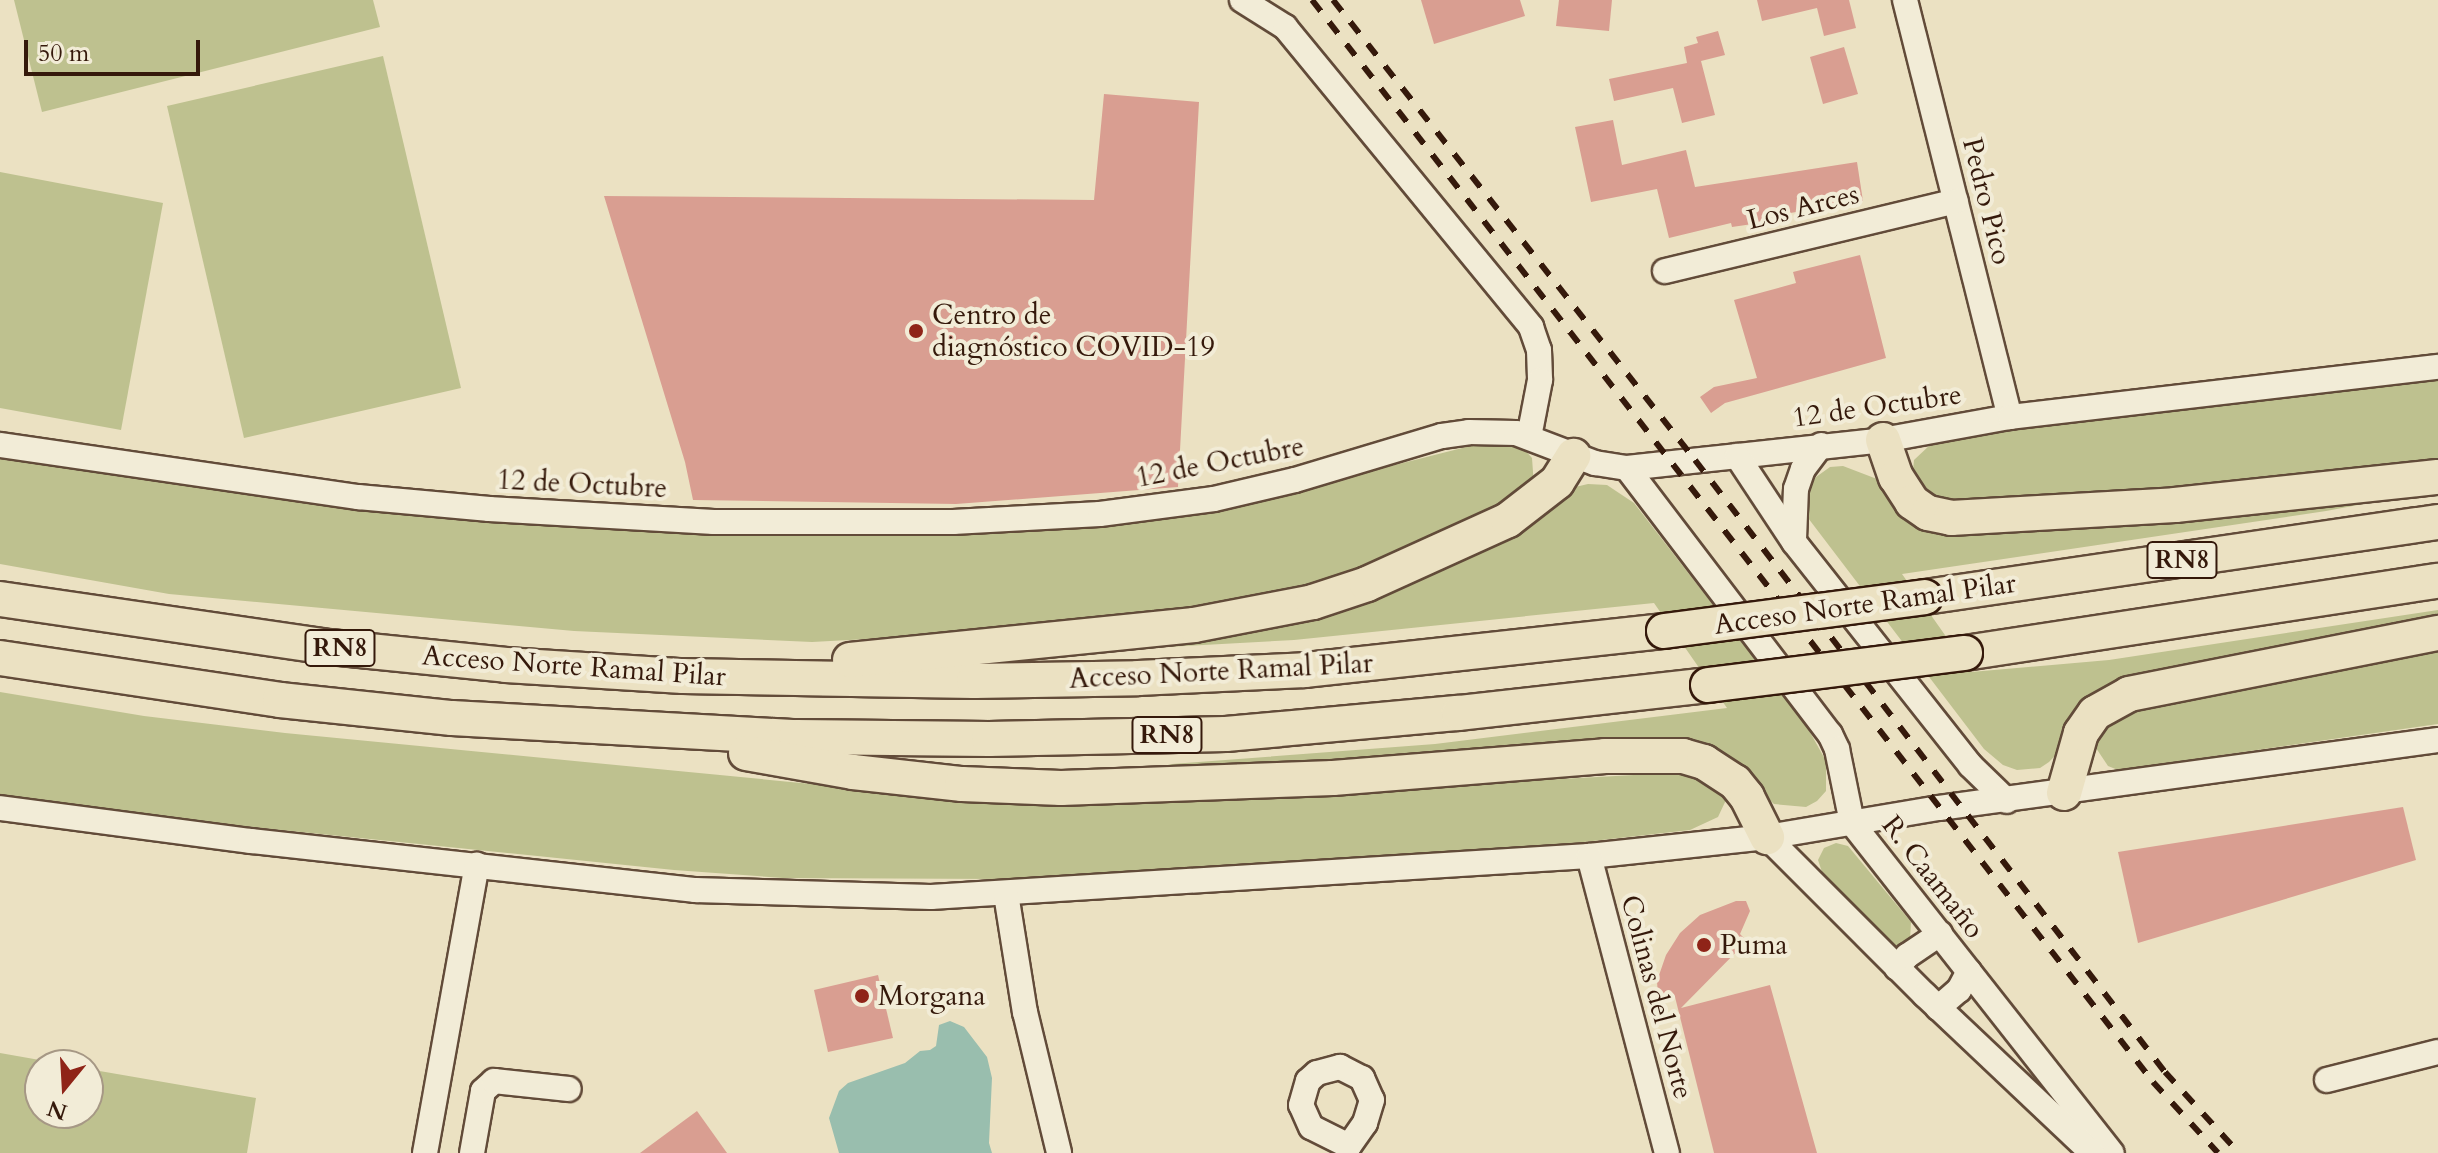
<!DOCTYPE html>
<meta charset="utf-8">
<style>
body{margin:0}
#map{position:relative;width:2438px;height:1153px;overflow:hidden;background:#ebe1c2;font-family:Cardo,serif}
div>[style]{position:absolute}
.green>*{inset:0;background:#bec18f}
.water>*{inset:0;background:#99beae}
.building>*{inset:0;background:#d99e91}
.roads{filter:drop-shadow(2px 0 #624b39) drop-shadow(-2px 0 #624b39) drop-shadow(0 2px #624b39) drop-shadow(0 -2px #624b39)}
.minor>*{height:24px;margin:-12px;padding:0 12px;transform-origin:12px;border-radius:12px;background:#f2ecd7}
.highway>*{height:34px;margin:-17px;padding:0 17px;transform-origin:17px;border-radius:17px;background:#ebe1c2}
.rail>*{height:6px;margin-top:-3px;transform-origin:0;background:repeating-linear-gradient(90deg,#35190b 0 14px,transparent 0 28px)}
.bridges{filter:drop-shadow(2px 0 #35190b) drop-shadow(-2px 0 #35190b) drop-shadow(0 2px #35190b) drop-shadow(0 -2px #35190b)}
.highway-bridge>*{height:34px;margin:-17px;padding:0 17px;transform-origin:17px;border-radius:17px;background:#ebe1c2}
.dots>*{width:22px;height:22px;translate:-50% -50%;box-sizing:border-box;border:4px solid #f2ecd7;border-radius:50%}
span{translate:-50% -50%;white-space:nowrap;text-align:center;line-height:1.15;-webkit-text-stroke:8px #f2ecd7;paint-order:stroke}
.shield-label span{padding:2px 6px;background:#f2ecd7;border:2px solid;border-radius:6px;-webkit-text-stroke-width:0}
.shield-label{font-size:26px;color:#35190b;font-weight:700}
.street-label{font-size:28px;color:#35190b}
.poi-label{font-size:28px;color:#35190b}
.left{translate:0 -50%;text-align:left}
.north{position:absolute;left:24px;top:1049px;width:80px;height:80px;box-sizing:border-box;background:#f2ecd7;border:2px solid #a69885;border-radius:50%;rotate:198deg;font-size:22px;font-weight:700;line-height:32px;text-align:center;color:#35190b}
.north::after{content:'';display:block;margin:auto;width:28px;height:36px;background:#8f2418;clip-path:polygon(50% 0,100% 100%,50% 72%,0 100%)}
.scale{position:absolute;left:24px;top:40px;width:176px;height:36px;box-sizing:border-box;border:4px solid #35190b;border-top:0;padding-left:10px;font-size:24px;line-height:28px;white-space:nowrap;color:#35190b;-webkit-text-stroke:6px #f2ecd7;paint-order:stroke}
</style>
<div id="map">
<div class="green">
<i style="clip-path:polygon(14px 0,373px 0,380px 27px,42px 112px)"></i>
<i style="clip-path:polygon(383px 56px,461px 388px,244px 438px,167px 106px)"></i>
<i style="clip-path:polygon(0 172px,163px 203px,121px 430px,0 408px)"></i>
<i style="clip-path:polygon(2438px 380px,2438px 461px,2317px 478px,1937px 506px,1912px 480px,1914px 460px,1931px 444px,2012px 430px)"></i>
<i style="clip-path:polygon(1482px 443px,1507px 443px,1524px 449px,1532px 458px,1534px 486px,1449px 536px,1295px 593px,1244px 603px,1016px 631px,812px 642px,574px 631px,169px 594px,0 564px,0 457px,349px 505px,755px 533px,896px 534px,1117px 525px,1208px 512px)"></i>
<i style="clip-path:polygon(1843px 466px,1877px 479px,1898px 503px,2438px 490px,2326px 511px,1902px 574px,1971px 672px,2109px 660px,2438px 610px,2438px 621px,2123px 684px,2049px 762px,2040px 768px,2017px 770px,2003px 765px,1984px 749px,1805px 514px,1808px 488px,1816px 477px,1830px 467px)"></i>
<i style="clip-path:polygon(1588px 484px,1607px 485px,1634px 503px,1806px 725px,1826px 761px,1826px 791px,1817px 801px,1806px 807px,1774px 804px,1742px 774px,1476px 755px,1151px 769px,1172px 764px,1435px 744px,1727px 708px,1654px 603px,1294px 640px,1057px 653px,1252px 627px,1571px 488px)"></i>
<i style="clip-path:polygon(2438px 648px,2438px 724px,2118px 770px,2108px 766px,2096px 748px,2095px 737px,2107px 715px)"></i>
<i style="clip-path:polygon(0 692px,144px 716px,285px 733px,936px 796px,1373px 789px,1689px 772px,1724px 790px,1726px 800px,1718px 817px,1690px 830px,1514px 850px,1000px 879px,783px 878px,674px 870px,223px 824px,0 796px)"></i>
<i style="clip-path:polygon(1836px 843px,1848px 846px,1911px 922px,1910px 940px,1901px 946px,1890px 944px,1822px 872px,1818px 860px,1824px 848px)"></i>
<i style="clip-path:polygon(0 1053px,68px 1065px,40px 1065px,40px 1113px,88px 1113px,88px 1069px,256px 1098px,247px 1153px,0 1153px)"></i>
</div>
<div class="water">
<i style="clip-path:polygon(950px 1021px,964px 1027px,987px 1057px,992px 1078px,989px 1143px,992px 1153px,839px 1153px,829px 1118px,839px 1091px,848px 1083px,905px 1063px,920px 1051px,930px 1050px,936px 1046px,939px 1025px)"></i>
</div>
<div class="building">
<i style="clip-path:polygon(1421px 0,1520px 0,1525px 16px,1434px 44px)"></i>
<i style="clip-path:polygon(1559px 0,1612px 0,1609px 31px,1556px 26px)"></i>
<i style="clip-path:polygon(1757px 0,1849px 0,1856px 28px,1824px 36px,1817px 8px,1762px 21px)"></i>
<i style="clip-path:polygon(1718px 31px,1725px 55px,1701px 61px,1715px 115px,1682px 123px,1673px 88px,1614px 101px,1609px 79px,1687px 63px,1684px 47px,1698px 43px,1696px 37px)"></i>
<i style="clip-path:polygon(1844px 47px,1858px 94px,1823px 104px,1810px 57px)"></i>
<i style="clip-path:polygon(1104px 94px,1199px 102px,1178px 487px,956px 504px,693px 500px,685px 462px,604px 196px,1094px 200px)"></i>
<i style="clip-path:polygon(1613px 120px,1622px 165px,1686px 150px,1695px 187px,1857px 162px,1863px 201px,1772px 216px,1773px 221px,1732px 227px,1731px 223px,1669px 238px,1657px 189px,1591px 202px,1575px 127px)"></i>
<i style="clip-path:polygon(1860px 255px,1886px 358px,1725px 403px,1711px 413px,1700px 397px,1714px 387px,1757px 378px,1734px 300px,1796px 283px,1793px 272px)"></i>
<i style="clip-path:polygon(2403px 807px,2416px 860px,2138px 943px,2118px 852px)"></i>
<i style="clip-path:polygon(1736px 901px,1746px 901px,1750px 911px,1740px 934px,1747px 941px,1681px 1008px,1770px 985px,1817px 1153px,1714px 1153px,1675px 997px,1658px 996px,1657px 981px,1666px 955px,1680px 933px,1700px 915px)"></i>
<i style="clip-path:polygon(878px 975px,893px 1038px,828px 1052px,814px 990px)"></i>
<i style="clip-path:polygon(697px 1111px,727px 1153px,640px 1153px)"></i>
</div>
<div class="roads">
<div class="minor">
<i style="left:1242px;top:0;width:51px;rotate:32.1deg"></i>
<i style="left:1285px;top:27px;width:388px;rotate:50.6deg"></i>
<i style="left:1531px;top:327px;width:24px;rotate:71deg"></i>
<i style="left:1539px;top:350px;width:30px;rotate:88deg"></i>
<i style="left:1540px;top:380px;width:58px;rotate:100.9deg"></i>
<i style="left:1905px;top:0;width:430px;rotate:75.9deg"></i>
<i style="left:1665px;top:271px;width:299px;rotate:-13.5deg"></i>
<i style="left:0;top:445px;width:362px;rotate:8.3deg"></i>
<i style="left:358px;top:497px;width:132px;rotate:5.2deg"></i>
<i style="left:489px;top:509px;width:225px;rotate:3.3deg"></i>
<i style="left:714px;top:522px;width:239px"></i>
<i style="left:953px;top:522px;width:147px;rotate:-3.1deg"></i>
<i style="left:1100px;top:514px;width:115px;rotate:-7.5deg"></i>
<i style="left:1214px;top:499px;width:83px;rotate:-13.2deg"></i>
<i style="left:1295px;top:480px;width:153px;rotate:-16.7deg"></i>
<i style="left:1442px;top:436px;width:27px;rotate:-8deg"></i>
<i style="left:1469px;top:432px;width:47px;rotate:1.2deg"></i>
<i style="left:1516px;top:433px;width:85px;rotate:20.8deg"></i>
<i style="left:1595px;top:463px;width:32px;rotate:9deg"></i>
<i style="left:1627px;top:468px;width:258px;rotate:-6.2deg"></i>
<i style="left:1883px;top:440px;width:129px;rotate:-10.3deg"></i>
<i style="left:2010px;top:417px;width:431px;rotate:-6.7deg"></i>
<i style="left:1737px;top:456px;width:103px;rotate:56.5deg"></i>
<i style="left:1794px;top:542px;width:285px;rotate:51.7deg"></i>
<i style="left:1971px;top:766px;width:50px;rotate:44.2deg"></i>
<i style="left:1627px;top:468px;width:335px;rotate:52.7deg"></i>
<i style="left:1830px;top:734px;width:17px;rotate:65deg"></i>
<i style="left:1837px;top:749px;width:76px;rotate:78.5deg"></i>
<i style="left:1852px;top:823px;width:420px;rotate:51.8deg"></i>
<i style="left:1794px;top:540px;width:51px;rotate:-87.8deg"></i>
<i style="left:1796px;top:489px;width:21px;rotate:-71deg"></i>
<i style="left:1803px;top:469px;width:30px;rotate:-53deg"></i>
<i style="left:0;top:808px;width:253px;rotate:7.5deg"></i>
<i style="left:251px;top:841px;width:447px;rotate:6.3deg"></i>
<i style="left:695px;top:890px;width:236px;rotate:1.7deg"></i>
<i style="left:931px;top:897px;width:659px;rotate:-3.57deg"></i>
<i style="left:1589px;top:856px;width:179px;rotate:-6.1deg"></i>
<i style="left:1767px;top:837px;width:174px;rotate:-9.6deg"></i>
<i style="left:1939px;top:808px;width:504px;rotate:-7.76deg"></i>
<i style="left:1767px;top:837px;width:223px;rotate:45deg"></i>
<i style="left:1925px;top:995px;width:230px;rotate:43.4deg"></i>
<i style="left:1589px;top:856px;width:307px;rotate:75.3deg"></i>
<i style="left:1006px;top:894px;width:120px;rotate:80.9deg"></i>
<i style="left:1025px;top:1012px;width:145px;rotate:76.4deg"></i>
<i style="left:1897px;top:968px;width:16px;rotate:-50deg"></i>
<i style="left:1907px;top:956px;width:40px;rotate:-34deg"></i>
<i style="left:1938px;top:1008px;width:28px;rotate:-41deg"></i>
<i style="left:1959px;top:990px;width:21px;rotate:-62deg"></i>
<i style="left:1340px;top:1067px;width:25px;rotate:27deg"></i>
<i style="left:1362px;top:1078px;width:24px;rotate:66deg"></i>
<i style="left:1372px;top:1100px;width:24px;rotate:107deg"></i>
<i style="left:1365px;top:1123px;width:28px;rotate:125deg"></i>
<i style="left:1349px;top:1146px;width:42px;rotate:-153.4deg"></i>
<i style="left:1311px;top:1127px;width:24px;rotate:-114deg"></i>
<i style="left:1301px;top:1105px;width:25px;rotate:-74deg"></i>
<i style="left:1308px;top:1081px;width:12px;rotate:-42deg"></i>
<i style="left:1317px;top:1073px;width:24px;rotate:-15deg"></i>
<i style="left:2327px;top:1080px;width:114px;rotate:-14.2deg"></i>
<i style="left:425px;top:1153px;width:293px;rotate:-79.8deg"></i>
<i style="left:472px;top:1153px;width:63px;rotate:-79.9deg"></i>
<i style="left:483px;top:1091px;width:15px;rotate:-42deg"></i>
<i style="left:494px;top:1081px;width:75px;rotate:6.1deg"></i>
</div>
<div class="highway">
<i style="left:1883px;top:440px;width:39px;rotate:71deg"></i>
<i style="left:1896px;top:477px;width:30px;rotate:57deg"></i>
<i style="left:1912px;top:502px;width:19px;rotate:35deg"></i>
<i style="left:1928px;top:513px;width:24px;rotate:12deg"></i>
<i style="left:1951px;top:518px;width:224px;rotate:-3.3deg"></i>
<i style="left:2175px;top:505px;width:264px;rotate:-6.1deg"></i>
<i style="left:1925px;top:597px;width:518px;rotate:-8.32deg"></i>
<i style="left:0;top:599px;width:333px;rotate:8.3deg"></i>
<i style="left:330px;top:647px;width:177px;rotate:5.8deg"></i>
<i style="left:506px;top:665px;width:177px;rotate:3.6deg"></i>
<i style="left:683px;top:676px;width:291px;rotate:1deg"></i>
<i style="left:974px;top:681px;width:164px;rotate:-1deg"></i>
<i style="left:1138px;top:678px;width:167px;rotate:-2.7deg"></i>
<i style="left:1305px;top:670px;width:361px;rotate:-6.2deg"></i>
<i style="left:1965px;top:653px;width:478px;rotate:-8.7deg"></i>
<i style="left:0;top:658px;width:283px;rotate:8.5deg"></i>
<i style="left:280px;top:700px;width:173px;rotate:6deg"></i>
<i style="left:452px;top:718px;width:345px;rotate:3.2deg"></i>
<i style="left:796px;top:737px;width:193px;rotate:0.6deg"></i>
<i style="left:989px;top:739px;width:237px;rotate:-1.2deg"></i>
<i style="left:1226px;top:734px;width:234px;rotate:-5.2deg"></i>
<i style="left:1459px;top:713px;width:251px;rotate:-6.4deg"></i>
<i style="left:850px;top:660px;width:346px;rotate:-5.8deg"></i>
<i style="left:1194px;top:625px;width:121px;rotate:-10.9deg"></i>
<i style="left:1313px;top:602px;width:57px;rotate:-18.4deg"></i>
<i style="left:1367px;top:584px;width:155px;rotate:-24.4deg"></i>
<i style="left:1508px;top:520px;width:62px;rotate:-37.8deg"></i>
<i style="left:1557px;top:482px;width:31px;rotate:-58deg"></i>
<i style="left:746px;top:753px;width:109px;rotate:10.1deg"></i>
<i style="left:853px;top:772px;width:110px;rotate:6.3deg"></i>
<i style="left:962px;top:784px;width:99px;rotate:2.3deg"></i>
<i style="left:1061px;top:788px;width:272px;rotate:-2.1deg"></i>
<i style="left:1333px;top:778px;width:273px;rotate:-4.6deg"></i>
<i style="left:1605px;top:756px;width:78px"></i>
<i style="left:1683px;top:756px;width:22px;rotate:16deg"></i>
<i style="left:1704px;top:762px;width:37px;rotate:33deg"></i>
<i style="left:1735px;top:782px;width:19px;rotate:51deg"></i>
<i style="left:1747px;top:797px;width:45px;rotate:63.4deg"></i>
<i style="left:2064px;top:793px;width:62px;rotate:-74.2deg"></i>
<i style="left:2081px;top:733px;width:24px;rotate:-55deg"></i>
<i style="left:2095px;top:713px;width:39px;rotate:-29deg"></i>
<i style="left:2129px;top:694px;width:315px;rotate:-11.2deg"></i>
</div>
</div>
<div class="rail">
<i style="left:1312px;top:0;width:1370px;rotate:52.14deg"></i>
<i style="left:2153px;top:1082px;width:96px;rotate:47.5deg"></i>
<i style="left:1333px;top:0;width:585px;rotate:51.8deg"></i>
<i style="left:1695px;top:460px;width:772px;rotate:52.48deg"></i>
<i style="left:2165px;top:1072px;width:110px;rotate:47.6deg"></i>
</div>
<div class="bridges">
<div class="highway-bridge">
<i style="left:1664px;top:631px;width:263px;rotate:-7.4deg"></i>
<i style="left:1708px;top:685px;width:259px;rotate:-7.1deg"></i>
</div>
</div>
<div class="dots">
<i style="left:916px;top:331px;background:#8f2418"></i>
<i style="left:1704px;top:945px;background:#8f2418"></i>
<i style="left:862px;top:996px;background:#8f2418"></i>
</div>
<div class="shield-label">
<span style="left:2182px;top:560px">RN8</span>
<span style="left:340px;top:648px">RN8</span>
<span style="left:1167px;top:735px">RN8</span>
</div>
<div class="street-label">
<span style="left:1987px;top:201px;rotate:76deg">Pedro Pico</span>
<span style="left:1803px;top:207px;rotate:-14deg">Los Arces</span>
<span style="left:1877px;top:406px;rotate:-8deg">12 de Octubre</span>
<span style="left:1220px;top:462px;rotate:-11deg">12 de Octubre</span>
<span style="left:582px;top:484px;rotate:3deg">12 de Octubre</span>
<span style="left:1865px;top:604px;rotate:-8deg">Acceso Norte Ramal Pilar</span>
<span style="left:574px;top:666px;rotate:4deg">Acceso Norte Ramal Pilar</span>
<span style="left:1221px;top:671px;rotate:-3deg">Acceso Norte Ramal Pilar</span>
<span style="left:1933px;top:877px;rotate:52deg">R. Caamaño</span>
<span style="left:1657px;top:997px;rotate:75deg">Colinas del Norte</span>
</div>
<div class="poi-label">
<span class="left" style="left:932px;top:331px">Centro de<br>diagnóstico COVID-19</span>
<span class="left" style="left:1720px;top:945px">Puma</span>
<span class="left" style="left:878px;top:996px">Morgana</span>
</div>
<div class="north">N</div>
<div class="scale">50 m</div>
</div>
